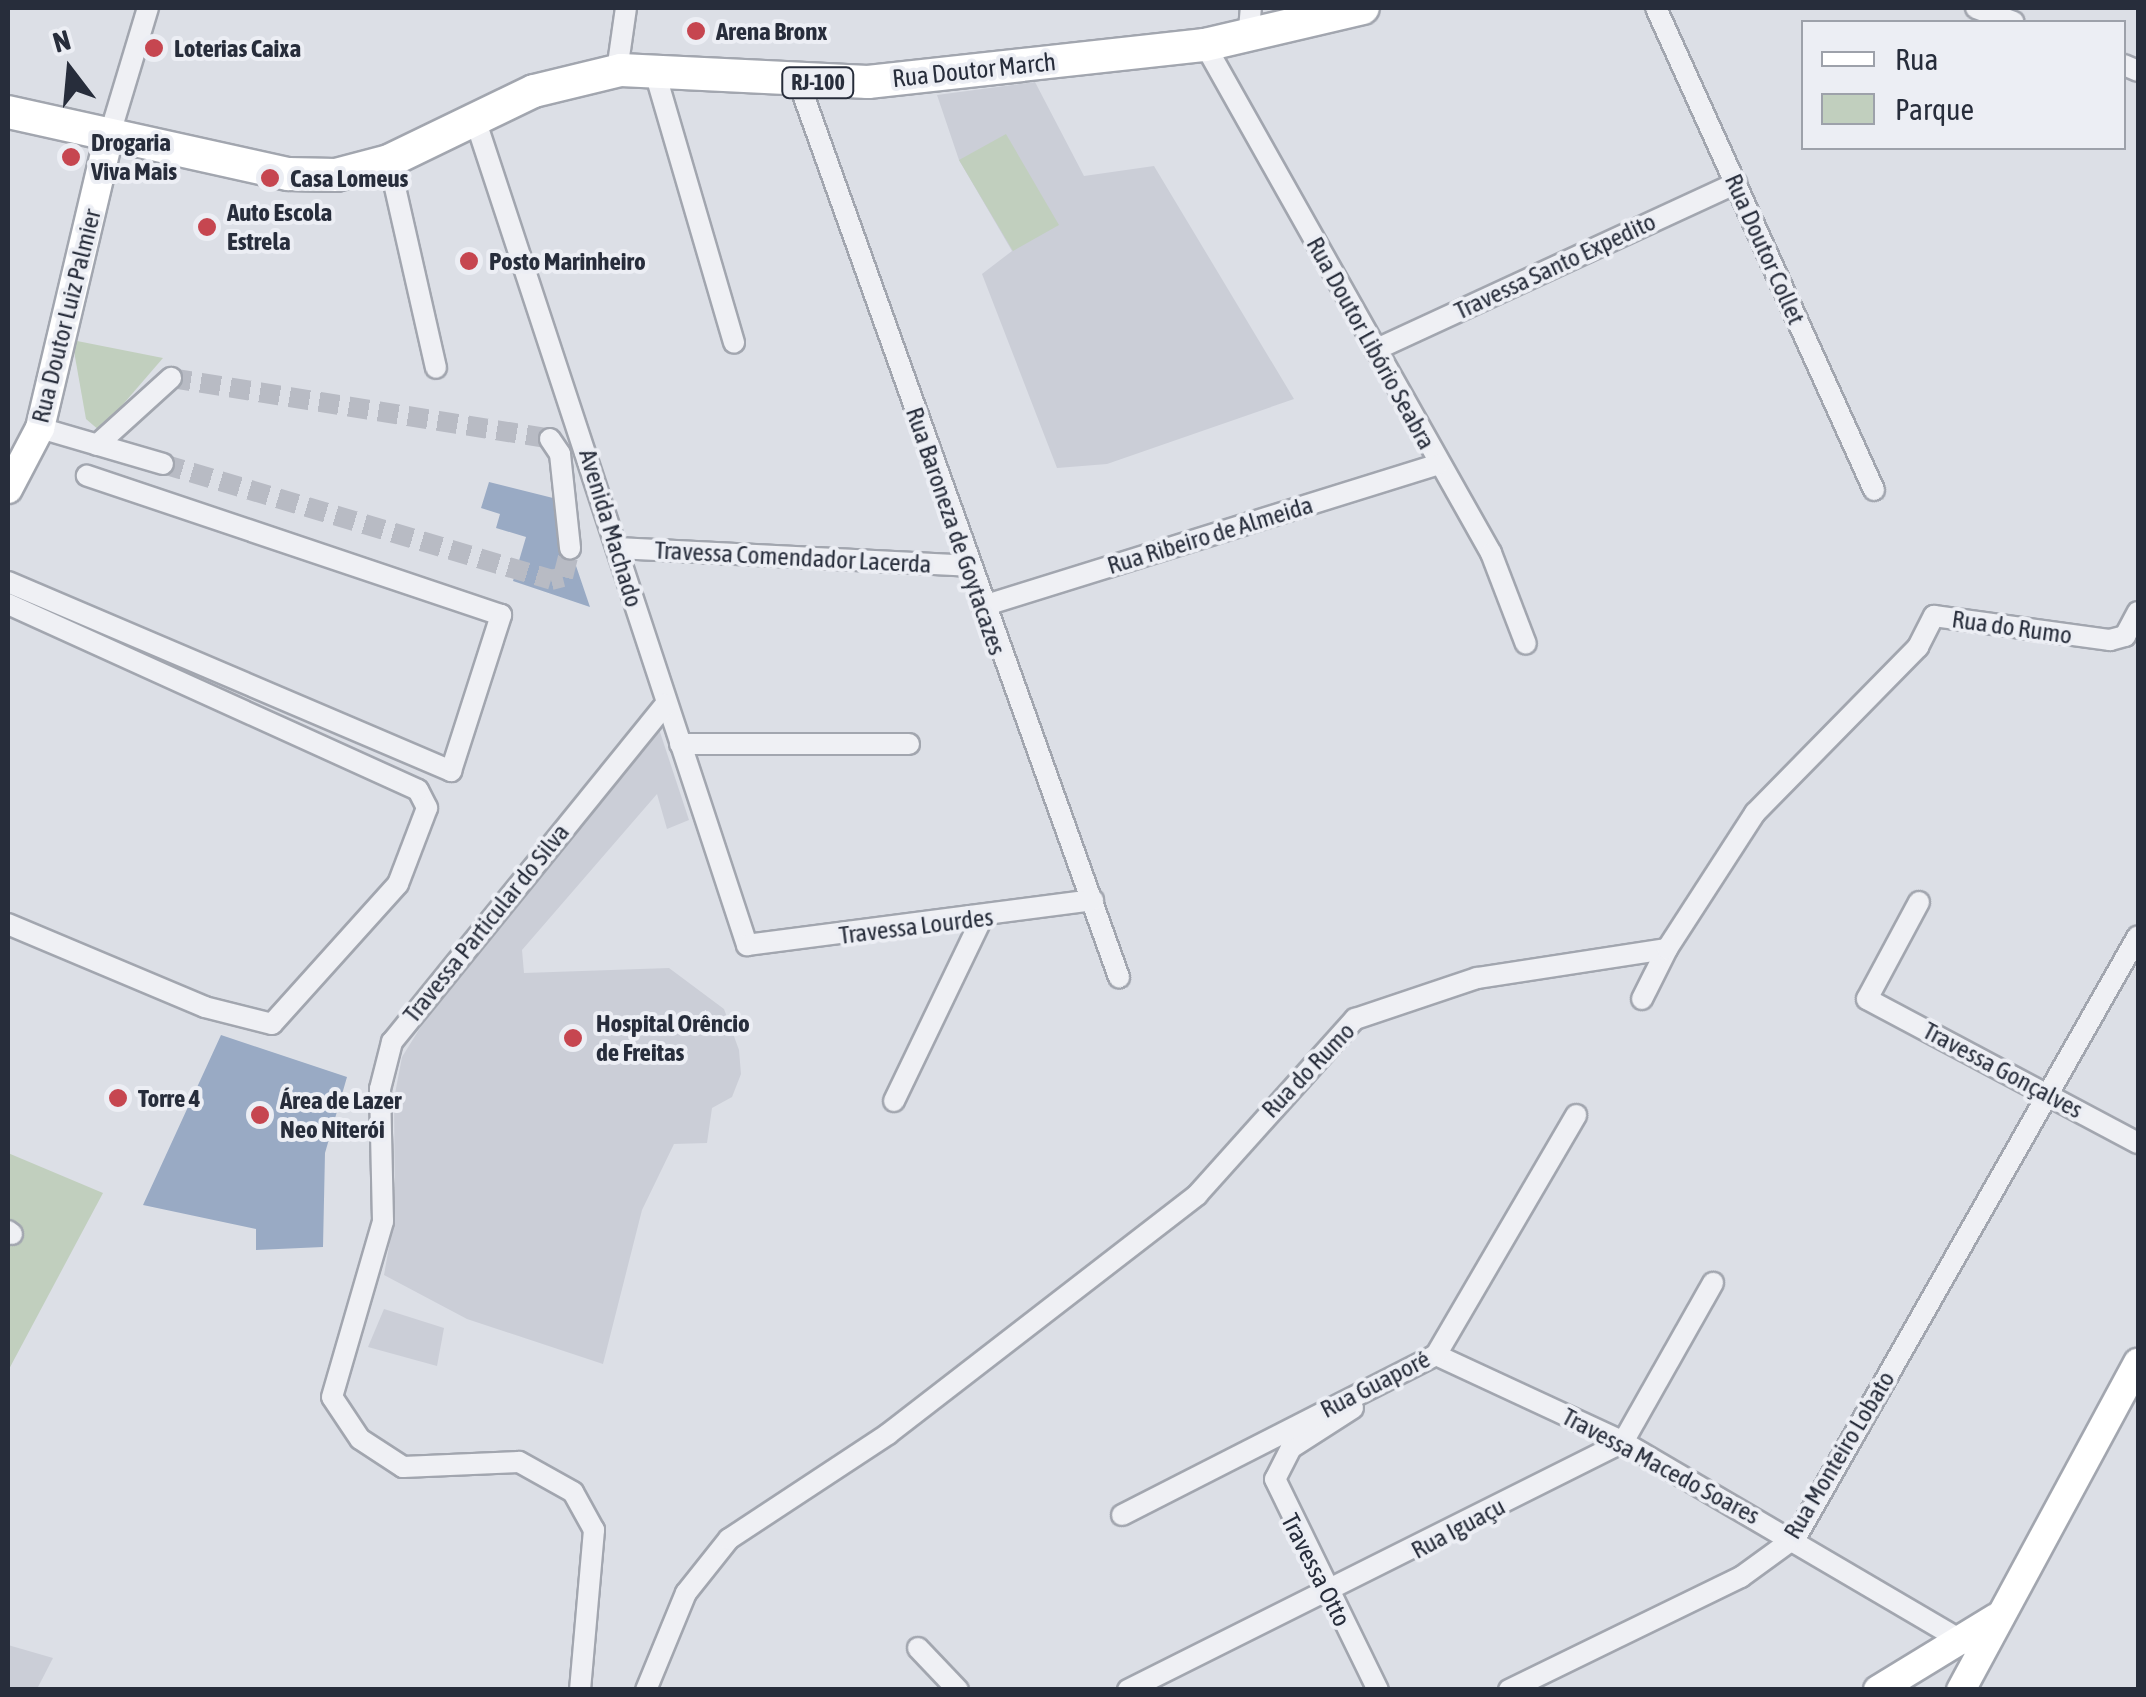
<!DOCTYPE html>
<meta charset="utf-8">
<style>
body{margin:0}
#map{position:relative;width:2146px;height:1697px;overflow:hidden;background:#dcdfe6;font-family:"Asap Condensed",sans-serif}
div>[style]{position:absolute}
.built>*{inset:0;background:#cbced7}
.green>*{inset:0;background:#c1cfbe}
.water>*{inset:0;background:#99aac4}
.minor-tunnel>*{height:20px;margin-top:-10px;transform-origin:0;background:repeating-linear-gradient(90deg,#b8bbc4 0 20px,transparent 0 30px)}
.roads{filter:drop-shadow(2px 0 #a2a6af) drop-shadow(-2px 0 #a2a6af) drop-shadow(0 2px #a2a6af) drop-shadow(0 -2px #a2a6af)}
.minor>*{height:20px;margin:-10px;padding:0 10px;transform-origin:10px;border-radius:10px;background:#eff0f4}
.secondary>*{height:28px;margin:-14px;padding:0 14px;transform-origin:14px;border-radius:14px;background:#fff}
.primary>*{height:32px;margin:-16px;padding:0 16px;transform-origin:16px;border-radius:16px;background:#fff}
.dots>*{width:28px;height:28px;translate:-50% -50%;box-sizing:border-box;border:5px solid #eceef4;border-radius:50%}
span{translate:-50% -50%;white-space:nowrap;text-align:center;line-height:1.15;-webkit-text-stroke:8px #eceef4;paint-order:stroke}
.shield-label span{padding:2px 8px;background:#eceef4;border:2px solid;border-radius:8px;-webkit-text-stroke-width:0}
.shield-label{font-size:22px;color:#272d3b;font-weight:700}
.poi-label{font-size:25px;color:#272d3b;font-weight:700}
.left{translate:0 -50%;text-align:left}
.street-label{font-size:25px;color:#272d3b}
.frame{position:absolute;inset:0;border:10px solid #272d3b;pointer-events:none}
.legend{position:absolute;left:1801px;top:20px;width:325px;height:130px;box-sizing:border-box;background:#eceef4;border:2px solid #9da1aa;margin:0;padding:12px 18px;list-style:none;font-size:30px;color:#272d3b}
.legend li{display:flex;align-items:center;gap:20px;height:50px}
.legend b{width:50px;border:2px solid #9da1aa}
.north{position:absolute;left:20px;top:20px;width:100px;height:100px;-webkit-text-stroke:8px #eceef4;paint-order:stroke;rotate:344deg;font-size:28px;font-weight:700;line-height:40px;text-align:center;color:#272d3b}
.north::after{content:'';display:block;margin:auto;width:35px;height:45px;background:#272d3b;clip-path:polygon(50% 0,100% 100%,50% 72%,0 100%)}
</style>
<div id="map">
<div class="built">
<i style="clip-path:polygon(1035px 82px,1084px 176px,1154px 166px,1294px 399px,1107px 464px,1057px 468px,982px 274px,1012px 251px,959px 160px,937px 95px)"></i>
<i style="clip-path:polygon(659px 729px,689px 820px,667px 829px,657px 794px,522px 950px,524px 973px,669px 968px,724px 1009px,739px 1050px,741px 1074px,732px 1097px,712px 1108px,707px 1143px,674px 1144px,642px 1210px,603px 1364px,467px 1319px,384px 1275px,395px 1213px,394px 1099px,402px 1057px,443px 991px)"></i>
<i style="clip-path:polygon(384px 1309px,444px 1328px,437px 1366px,368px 1347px)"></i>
<i style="clip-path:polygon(8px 1645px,53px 1658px,37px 1689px,8px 1689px)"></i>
</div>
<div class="green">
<i style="clip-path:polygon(1006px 134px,1059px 225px,1013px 251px,959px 160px)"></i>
<i style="clip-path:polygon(72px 340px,163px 358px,100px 431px,86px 419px)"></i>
<i style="clip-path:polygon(8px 1153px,103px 1193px,8px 1371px)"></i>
</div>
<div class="water">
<i style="clip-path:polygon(489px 482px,553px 498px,590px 607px,513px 581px,526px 537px,496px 528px,500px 514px,481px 508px)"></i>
<i style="clip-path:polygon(221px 1035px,347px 1077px,325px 1153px,323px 1247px,256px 1250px,256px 1229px,143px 1205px)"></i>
</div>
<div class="minor-tunnel">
<i style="left:171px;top:378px;width:384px;rotate:9.1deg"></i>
<i style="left:163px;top:464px;width:405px;rotate:16.6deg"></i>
<i style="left:551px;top:580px;width:12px;rotate:-14deg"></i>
<i style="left:563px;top:577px;width:30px;rotate:-76deg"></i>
</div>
<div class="roads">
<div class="minor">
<i style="left:1656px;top:8px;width:529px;rotate:65.66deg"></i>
<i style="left:1976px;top:8px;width:40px;rotate:20.2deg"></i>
<i style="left:1249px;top:29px;width:21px;rotate:-85deg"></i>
<i style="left:1205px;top:45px;width:583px;rotate:60.62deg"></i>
<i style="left:1491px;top:553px;width:97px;rotate:69deg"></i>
<i style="left:2124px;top:65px;width:15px;rotate:23deg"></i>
<i style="left:654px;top:69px;width:285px;rotate:73.7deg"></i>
<i style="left:617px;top:71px;width:64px;rotate:-81.9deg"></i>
<i style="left:799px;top:83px;width:950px;rotate:70.31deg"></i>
<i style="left:475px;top:119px;width:870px;rotate:71.77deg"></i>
<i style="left:747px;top:945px;width:349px;rotate:-7.4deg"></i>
<i style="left:109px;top:137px;width:135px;rotate:-73.2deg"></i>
<i style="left:389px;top:161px;width:212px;rotate:77.2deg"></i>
<i style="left:1375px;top:350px;width:398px;rotate:-24.8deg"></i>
<i style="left:40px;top:428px;width:128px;rotate:16.3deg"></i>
<i style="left:550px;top:439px;width:18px;rotate:56deg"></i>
<i style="left:560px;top:454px;width:95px;rotate:83.9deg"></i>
<i style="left:97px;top:445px;width:100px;rotate:-42.2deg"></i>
<i style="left:617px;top:548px;width:352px;rotate:2.9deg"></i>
<i style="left:8px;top:582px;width:482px;rotate:23.1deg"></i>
<i style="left:451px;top:771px;width:164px;rotate:-72.2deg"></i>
<i style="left:501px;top:615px;width:437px;rotate:-161.4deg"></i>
<i style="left:8px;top:604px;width:450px;rotate:24.4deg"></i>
<i style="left:418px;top:790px;width:20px;rotate:63deg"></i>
<i style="left:427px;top:808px;width:81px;rotate:110.9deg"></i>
<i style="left:398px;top:884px;width:188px;rotate:132deg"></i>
<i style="left:272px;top:1024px;width:69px;rotate:-165.8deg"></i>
<i style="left:205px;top:1007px;width:214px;rotate:-157.2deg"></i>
<i style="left:983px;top:606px;width:477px;rotate:-17.3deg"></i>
<i style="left:680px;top:744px;width:229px"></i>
<i style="left:1919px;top:902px;width:110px;rotate:118.2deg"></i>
<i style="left:1867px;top:999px;width:307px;rotate:28deg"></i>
<i style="left:1642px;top:999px;width:56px;rotate:-63.4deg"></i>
<i style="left:894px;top:1101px;width:201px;rotate:-64.3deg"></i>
<i style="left:8px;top:1231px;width:5px;rotate:37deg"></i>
<i style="left:1436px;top:1355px;width:206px;rotate:24.9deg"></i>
<i style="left:1623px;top:1442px;width:401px;rotate:30.4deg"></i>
<i style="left:1353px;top:1408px;width:74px;rotate:147.2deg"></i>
<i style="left:1291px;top:1448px;width:35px;rotate:117deg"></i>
<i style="left:1275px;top:1479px;width:235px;rotate:64deg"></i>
<i style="left:1122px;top:1515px;width:352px;rotate:-27deg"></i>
<i style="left:1436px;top:1355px;width:278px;rotate:-59.7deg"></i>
<i style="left:918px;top:1648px;width:58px;rotate:46.4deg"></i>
<i style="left:580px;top:1690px;width:161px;rotate:-85deg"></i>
<i style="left:594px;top:1530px;width:43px;rotate:-118.9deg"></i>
<i style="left:573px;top:1492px;width:62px;rotate:-150.9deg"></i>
<i style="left:519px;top:1462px;width:116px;rotate:177.5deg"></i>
<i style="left:403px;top:1467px;width:51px;rotate:-146.9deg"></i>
<i style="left:360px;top:1439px;width:50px;rotate:-123.7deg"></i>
<i style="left:332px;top:1397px;width:183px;rotate:-73.8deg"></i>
<i style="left:383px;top:1221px;width:132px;rotate:-91.3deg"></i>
<i style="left:380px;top:1089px;width:49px;rotate:-75.7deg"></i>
<i style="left:392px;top:1042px;width:435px;rotate:-51deg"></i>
<i style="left:646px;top:1690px;width:105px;rotate:-67.6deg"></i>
<i style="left:686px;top:1593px;width:69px;rotate:-51.5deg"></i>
<i style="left:729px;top:1539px;width:191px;rotate:-33.4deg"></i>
<i style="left:888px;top:1434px;width:391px;rotate:-37.7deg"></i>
<i style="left:1197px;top:1195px;width:237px;rotate:-48.1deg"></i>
<i style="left:1355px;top:1019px;width:129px;rotate:-18.6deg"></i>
<i style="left:1477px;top:978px;width:192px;rotate:-8.7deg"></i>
<i style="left:1667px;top:949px;width:162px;rotate:-57.1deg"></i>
<i style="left:1755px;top:813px;width:233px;rotate:-45.5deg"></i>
<i style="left:1918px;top:647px;width:35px;rotate:-63deg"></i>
<i style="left:1934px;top:616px;width:178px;rotate:7.8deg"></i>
<i style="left:2110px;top:640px;width:16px;rotate:-15deg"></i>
<i style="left:2125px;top:636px;width:27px;rotate:-62deg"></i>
<i style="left:1128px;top:1690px;width:554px;rotate:-26.61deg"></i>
<i style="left:1623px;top:1442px;width:183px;rotate:-60.5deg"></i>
<i style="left:1509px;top:1690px;width:258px;rotate:-26deg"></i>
<i style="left:1741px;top:1577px;width:68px;rotate:-36deg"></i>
<i style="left:1796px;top:1537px;width:691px;rotate:-60.36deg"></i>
</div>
<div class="secondary">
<i style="left:8px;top:489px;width:69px;rotate:-62.3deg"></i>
<i style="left:40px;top:428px;width:299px;rotate:-76.7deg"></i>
<i style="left:1878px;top:1690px;width:138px;rotate:-31.4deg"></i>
<i style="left:1961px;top:1690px;width:372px;rotate:-61.6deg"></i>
</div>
<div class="primary">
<i style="left:8px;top:112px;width:287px;rotate:12.5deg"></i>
<i style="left:288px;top:174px;width:48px;rotate:1.2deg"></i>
<i style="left:336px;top:175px;width:55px;rotate:-14.8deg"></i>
<i style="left:389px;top:161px;width:161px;rotate:-25.8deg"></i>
<i style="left:534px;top:91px;width:89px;rotate:-13.6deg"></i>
<i style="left:621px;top:70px;width:247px;rotate:2.8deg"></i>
<i style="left:868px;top:82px;width:339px;rotate:-6.3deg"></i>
<i style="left:1205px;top:45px;width:162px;rotate:-13.2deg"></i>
</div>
</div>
<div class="dots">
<i style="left:696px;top:31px;background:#c64650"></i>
<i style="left:154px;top:48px;background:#c64650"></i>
<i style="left:71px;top:157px;background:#c64650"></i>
<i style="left:270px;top:178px;background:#c64650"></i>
<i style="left:207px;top:227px;background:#c64650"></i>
<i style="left:469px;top:261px;background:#c64650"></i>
<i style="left:573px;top:1038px;background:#c64650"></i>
<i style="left:118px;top:1098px;background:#c64650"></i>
<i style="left:260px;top:1115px;background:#c64650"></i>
</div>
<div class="shield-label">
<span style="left:818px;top:83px">RJ-100</span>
</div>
<div class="poi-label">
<span class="left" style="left:716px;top:31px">Arena Bronx</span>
<span class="left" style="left:174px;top:48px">Loterias Caixa</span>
<span class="left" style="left:91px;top:157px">Drogaria<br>Viva Mais</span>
<span class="left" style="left:290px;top:178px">Casa Lomeus</span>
<span class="left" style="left:227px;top:227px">Auto Escola<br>Estrela</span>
<span class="left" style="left:489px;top:261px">Posto Marinheiro</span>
<span class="left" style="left:596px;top:1038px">Hospital Orêncio<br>de Freitas</span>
<span class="left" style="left:138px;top:1098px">Torre 4</span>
<span class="left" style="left:280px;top:1115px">Área de Lazer<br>Neo Niterói</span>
</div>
<div class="street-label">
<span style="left:974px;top:70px;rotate:-6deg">Rua Doutor March</span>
<span style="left:1765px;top:249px;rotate:66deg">Rua Doutor Collet</span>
<span style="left:1555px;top:266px;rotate:-25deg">Travessa Santo Expedito</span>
<span style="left:66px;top:316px;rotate:-76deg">Rua Doutor Luiz Palmier</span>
<span style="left:1371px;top:343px;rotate:61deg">Rua Doutor Libório Seabra</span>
<span style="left:611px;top:528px;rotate:73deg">Avenida Machado</span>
<span style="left:956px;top:531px;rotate:71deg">Rua Baroneza de Goytacazes</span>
<span style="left:1210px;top:535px;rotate:-17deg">Rua Ribeiro de Almeida</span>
<span style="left:793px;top:557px;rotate:3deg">Travessa Comendador Lacerda</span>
<span style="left:2012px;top:627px;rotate:8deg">Rua do Rumo</span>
<span style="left:486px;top:923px;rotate:-51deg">Travessa Particular do Silva</span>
<span style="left:916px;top:926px;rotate:-7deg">Travessa Lourdes</span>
<span style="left:1308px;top:1070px;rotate:-46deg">Rua do Rumo</span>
<span style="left:2003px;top:1070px;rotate:28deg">Travessa Gonçalves</span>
<span style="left:1375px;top:1384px;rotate:-27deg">Rua Guaporé</span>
<span style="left:1839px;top:1455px;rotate:-59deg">Rua Monteiro Lobato</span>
<span style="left:1661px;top:1466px;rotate:28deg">Travessa Macedo Soares</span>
<span style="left:1458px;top:1528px;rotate:-28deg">Rua Iguaçu</span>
<span style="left:1316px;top:1570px;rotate:63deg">Travessa Otto</span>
</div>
<div class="frame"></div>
<ul class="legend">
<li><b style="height:12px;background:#fff"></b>Rua</li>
<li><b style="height:28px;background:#c1cfbe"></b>Parque</li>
</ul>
<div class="north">N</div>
</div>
